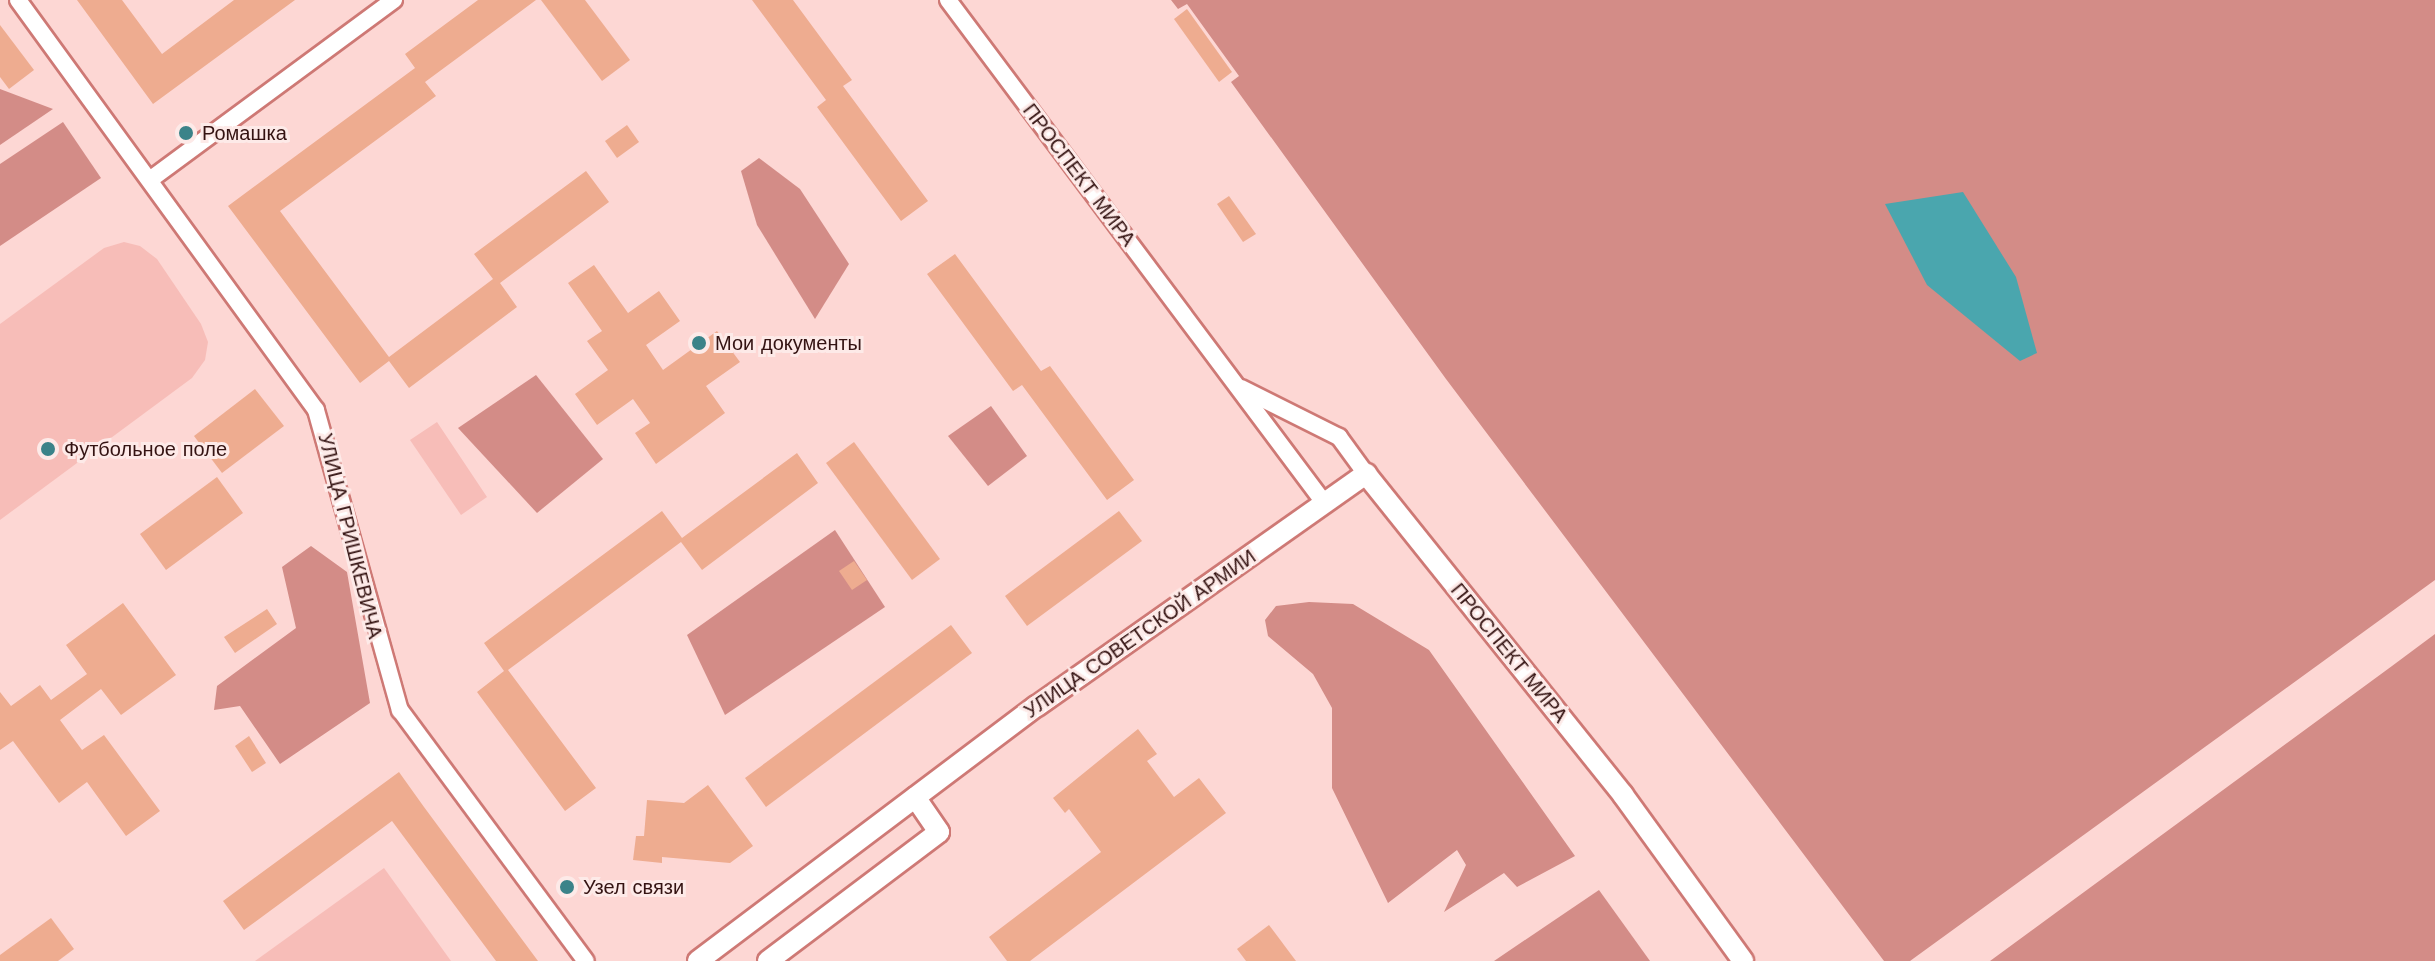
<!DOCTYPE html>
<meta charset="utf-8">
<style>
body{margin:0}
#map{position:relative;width:2435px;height:961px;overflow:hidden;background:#fdd7d4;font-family:"Work Sans",sans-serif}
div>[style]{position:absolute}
.green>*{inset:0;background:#f7bdb8}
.forest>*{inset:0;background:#d38c87}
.water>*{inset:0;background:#4aa6ae}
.building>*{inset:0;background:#eeac90}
.roads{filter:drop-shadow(2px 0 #ce7975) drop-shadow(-2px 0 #ce7975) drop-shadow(0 2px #ce7975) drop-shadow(0 -2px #ce7975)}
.minor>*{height:16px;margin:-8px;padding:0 8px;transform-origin:8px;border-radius:8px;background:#fff}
.tertiary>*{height:20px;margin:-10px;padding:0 10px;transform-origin:10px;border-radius:10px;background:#fff}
.dots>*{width:22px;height:22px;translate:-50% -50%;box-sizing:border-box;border:4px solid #fdeae8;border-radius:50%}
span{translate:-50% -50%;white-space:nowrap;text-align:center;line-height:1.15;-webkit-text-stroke:6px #fdeae8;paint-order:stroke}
.poi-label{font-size:20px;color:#341312}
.left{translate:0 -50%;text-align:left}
.street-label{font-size:20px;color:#341312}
</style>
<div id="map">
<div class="green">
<i style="clip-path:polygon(124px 242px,140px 246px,157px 259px,201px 324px,208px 342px,205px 360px,192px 378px,0 520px,0 324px,104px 248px)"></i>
<i style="clip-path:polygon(437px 422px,487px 497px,461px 515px,410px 440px)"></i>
<i style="clip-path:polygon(384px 868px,451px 961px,255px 961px)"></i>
</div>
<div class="forest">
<i style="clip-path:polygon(1171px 0,2435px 0,2435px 580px,1910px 961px,1884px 961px,1446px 379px,1231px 82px,1239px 76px,1187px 4px,1178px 9px)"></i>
<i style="clip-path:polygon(0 89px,53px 109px,0 145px)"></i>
<i style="clip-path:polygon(63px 122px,101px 178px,0 246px,0 164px)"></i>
<i style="clip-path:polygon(759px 158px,800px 189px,849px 264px,815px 319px,757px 225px,741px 171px)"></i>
<i style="clip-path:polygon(536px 375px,603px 459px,537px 513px,458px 428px)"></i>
<i style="clip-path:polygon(991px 406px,1027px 456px,988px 486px,948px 436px)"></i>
<i style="clip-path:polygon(835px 530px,885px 607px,725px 715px,687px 635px)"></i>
<i style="clip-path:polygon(311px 546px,347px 572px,370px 703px,280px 764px,240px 706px,214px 710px,217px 686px,296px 628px,282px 567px)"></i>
<i style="clip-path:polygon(1309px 602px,1353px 604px,1429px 650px,1575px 856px,1517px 887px,1504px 873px,1444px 912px,1466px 865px,1457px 850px,1388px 903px,1332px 788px,1332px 708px,1313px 674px,1268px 636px,1265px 620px,1276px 606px)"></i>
<i style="clip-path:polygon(2435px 634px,2435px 961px,1990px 961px,2392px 666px)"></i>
<i style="clip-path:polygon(1599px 890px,1650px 961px,1494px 961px)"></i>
</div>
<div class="water">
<i style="clip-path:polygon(1963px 192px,2016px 277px,2037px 353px,2020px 361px,1927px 285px,1885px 204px)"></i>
</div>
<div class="building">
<i style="clip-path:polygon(77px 0,122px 0,162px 54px,234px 0,295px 0,153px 104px)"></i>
<i style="clip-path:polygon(478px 0,536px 0,425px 82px,436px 96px,280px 211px,389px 357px,493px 279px,474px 254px,586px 171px,609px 202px,500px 283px,517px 307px,409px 388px,389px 361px,360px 383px,228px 206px,415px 68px,405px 54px)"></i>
<i style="clip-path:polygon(541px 0,585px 0,630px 60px,602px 81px)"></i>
<i style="clip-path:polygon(752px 0,793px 0,852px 80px,843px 86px,928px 201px,901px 221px,817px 107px,826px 100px)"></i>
<i style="clip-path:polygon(1187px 9px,1232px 72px,1219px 82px,1174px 19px)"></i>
<i style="clip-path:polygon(0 25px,34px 70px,9px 89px,0 77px)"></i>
<i style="clip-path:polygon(627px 125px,639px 142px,617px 158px,605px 141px)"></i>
<i style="clip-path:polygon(1229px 196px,1256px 234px,1243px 242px,1217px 204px)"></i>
<i style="clip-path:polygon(955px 254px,1041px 371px,1050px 366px,1134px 480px,1107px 500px,1022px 385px,1013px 391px,927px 274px)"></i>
<i style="clip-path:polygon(594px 265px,628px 313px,659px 291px,680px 321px,646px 345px,663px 370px,717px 331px,740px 362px,706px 386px,725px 413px,656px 464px,635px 433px,650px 423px,633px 399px,597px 425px,575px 394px,608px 370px,587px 341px,602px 331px,568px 283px)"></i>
<i style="clip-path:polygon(255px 389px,284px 426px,222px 473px,194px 436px)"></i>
<i style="clip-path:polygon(854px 442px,940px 559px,912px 580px,826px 463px)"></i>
<i style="clip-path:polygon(797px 453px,818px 483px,702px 570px,681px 542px,508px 670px,596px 788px,565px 811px,477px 692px,504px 671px,484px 643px,662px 511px,682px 538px)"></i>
<i style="clip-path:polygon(217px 477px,243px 513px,166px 570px,140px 534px)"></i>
<i style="clip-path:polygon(1119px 511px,1142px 541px,1027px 626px,1005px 596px)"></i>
<i style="clip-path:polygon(854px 561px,867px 580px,852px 590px,839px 571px)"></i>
<i style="clip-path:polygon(123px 603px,176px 675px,121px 715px,101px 689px,60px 720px,82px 750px,104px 735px,160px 811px,126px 836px,87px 782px,59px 803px,13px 741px,0 750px,0 692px,11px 706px,40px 685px,51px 700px,87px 674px,66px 645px)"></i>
<i style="clip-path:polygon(267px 609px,277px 624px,235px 653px,224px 637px)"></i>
<i style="clip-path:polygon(951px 625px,972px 653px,766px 807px,745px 778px)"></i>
<i style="clip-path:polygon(1138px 729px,1157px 754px,1147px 761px,1174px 797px,1199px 778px,1226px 813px,1030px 961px,1007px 961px,989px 937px,1101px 852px,1069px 809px,1065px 813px,1053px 798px)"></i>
<i style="clip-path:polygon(249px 736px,266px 763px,252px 772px,235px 746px)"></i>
<i style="clip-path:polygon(399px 772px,424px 807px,538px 961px,496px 961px,392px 821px,244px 930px,223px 901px)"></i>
<i style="clip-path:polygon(708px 785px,753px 846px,730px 863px,662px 857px,662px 863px,633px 860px,636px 836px,644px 836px,647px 800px,684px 803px)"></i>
<i style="clip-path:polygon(51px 918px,74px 949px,58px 961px,0 961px,0 955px)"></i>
<i style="clip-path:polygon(1269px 925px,1296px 961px,1246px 961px,1237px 949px)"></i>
</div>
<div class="roads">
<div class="minor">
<i style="left:18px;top:0;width:507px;rotate:53.99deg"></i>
<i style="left:316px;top:410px;width:312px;rotate:74.4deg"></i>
<i style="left:400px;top:710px;width:312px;rotate:53.5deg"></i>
<i style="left:948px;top:0;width:629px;rotate:53.2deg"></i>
<i style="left:151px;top:179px;width:302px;rotate:-36.4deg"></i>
<i style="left:1241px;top:388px;width:110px;rotate:26.6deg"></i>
<i style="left:1339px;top:437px;width:46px;rotate:53.9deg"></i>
</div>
<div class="tertiary">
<i style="left:698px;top:961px;width:424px;rotate:-37deg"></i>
<i style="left:1037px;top:706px;width:403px;rotate:-35.2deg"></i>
<i style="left:1366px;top:474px;width:411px;rotate:51.3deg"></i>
<i style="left:1623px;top:795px;width:205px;rotate:54.1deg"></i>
<i style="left:768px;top:961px;width:214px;rotate:-37deg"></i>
<i style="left:939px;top:832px;width:42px;rotate:-124.4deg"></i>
</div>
</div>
<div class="dots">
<i style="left:186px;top:133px;background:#3b8389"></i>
<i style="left:699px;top:343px;background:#3b8389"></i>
<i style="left:48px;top:449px;background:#3b8389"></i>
<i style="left:567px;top:887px;background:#3b8389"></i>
</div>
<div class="poi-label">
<span class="left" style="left:202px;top:133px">Ромашка</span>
<span class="left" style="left:715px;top:343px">Мои документы</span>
<span class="left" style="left:64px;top:449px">Футбольное поле</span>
<span class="left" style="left:583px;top:887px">Узел связи</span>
</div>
<div class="street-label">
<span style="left:1079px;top:175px;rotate:53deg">ПРОСПЕКТ МИРА</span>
<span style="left:350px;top:536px;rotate:76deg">УЛИЦА ГРИШКЕВИЧА</span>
<span style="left:1140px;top:634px;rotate:-35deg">УЛИЦА СОВЕТСКОЙ АРМИИ</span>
<span style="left:1509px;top:653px;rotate:51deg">ПРОСПЕКТ МИРА</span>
</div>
</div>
